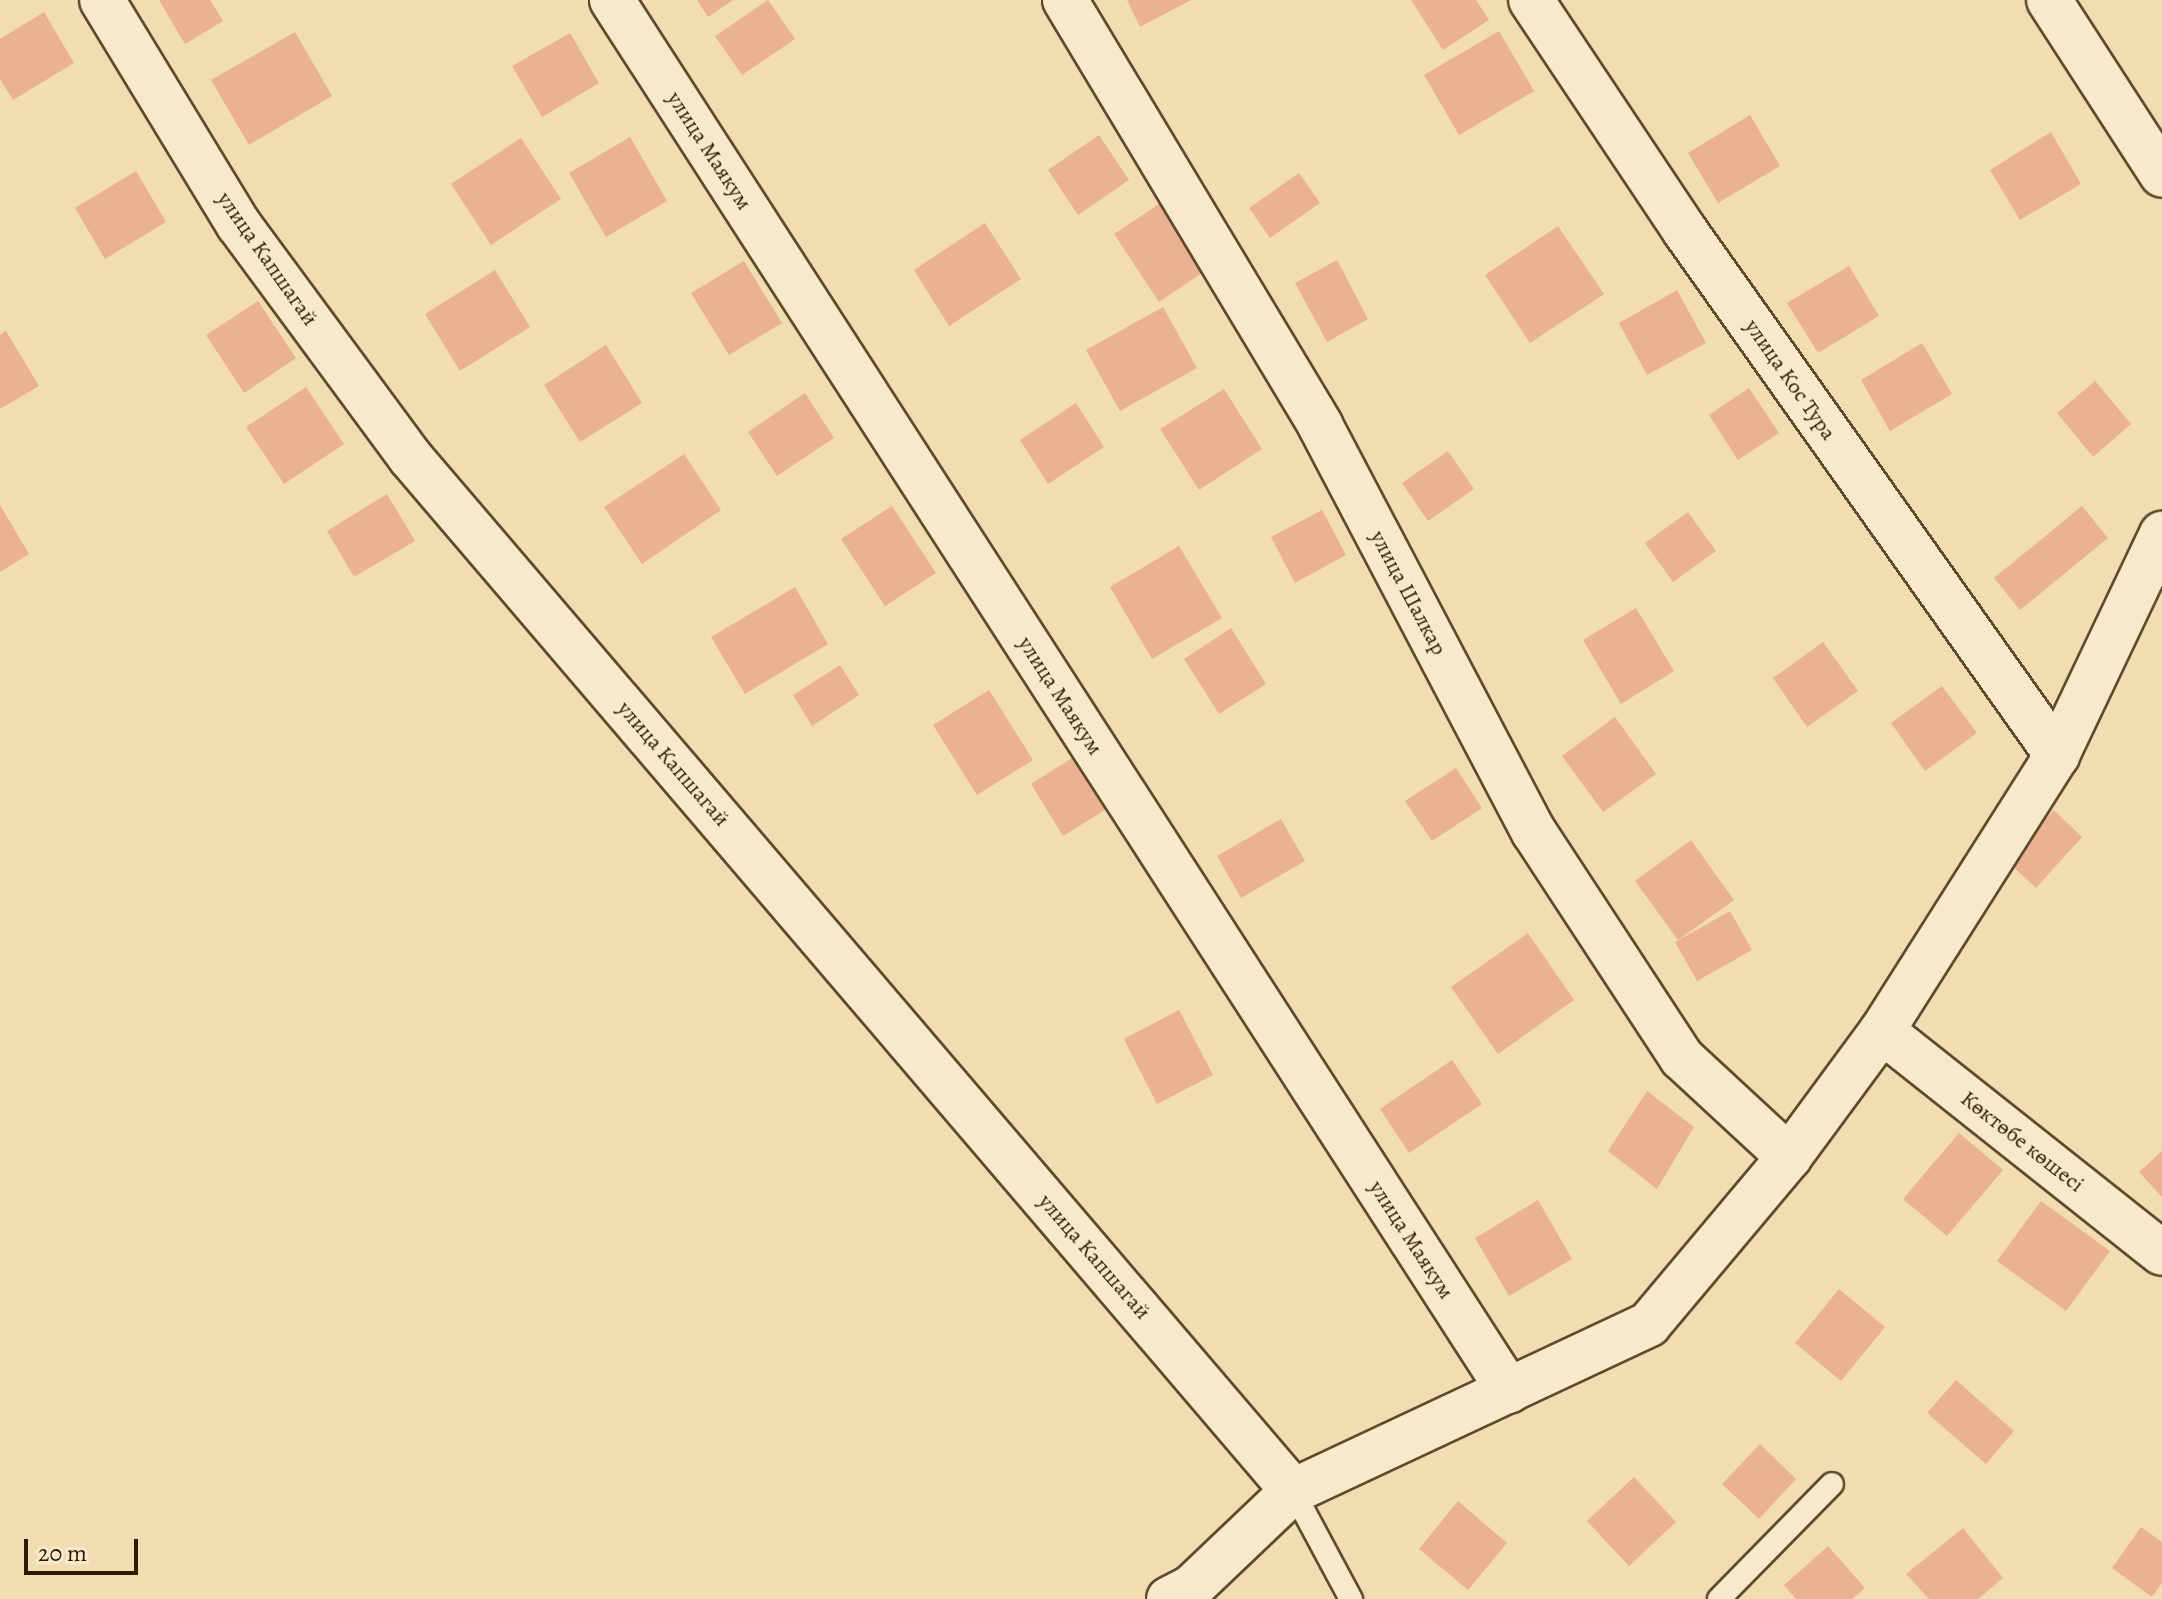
<!DOCTYPE html>
<meta charset="utf-8">
<style>
body{margin:0}
#map{position:relative;width:2162px;height:1599px;overflow:hidden;background:#f1ddb1;font-family:Alegreya,serif}
div>[style]{position:absolute}
.building>*{inset:0;background:#ebb193}
.roads{filter:drop-shadow(2px 0 #614a2c) drop-shadow(-2px 0 #614a2c) drop-shadow(0 2px #614a2c) drop-shadow(0 -2px #614a2c)}
.lane>*{height:22px;margin:-11px;padding:0 11px;transform-origin:11px;border-radius:11px;background:#f6e9cc}
.street>*{height:44px;margin:-22px;padding:0 22px;transform-origin:22px;border-radius:22px;background:#f6e9cc}
span{translate:-50% -50%;white-space:nowrap;text-align:center;line-height:1.15;-webkit-text-stroke:6px #f6e9cc;paint-order:stroke}
.street-label{font-size:22px;color:#311900}
.scale{position:absolute;left:24px;top:1539px;width:114px;height:36px;box-sizing:border-box;border:4px solid #311900;border-top:0;padding-left:10px;font-size:24px;line-height:28px;white-space:nowrap;color:#311900;-webkit-text-stroke:6px #f6e9cc;paint-order:stroke}
</style>
<div id="map">
<div class="building">
<i style="clip-path:polygon(159px 0,210px 0,223px 21px,185px 44px)"></i>
<i style="clip-path:polygon(697px 0,733px 0,708px 17px)"></i>
<i style="clip-path:polygon(768px 0,795px 39px,742px 75px,715px 36px)"></i>
<i style="clip-path:polygon(1127px 0,1191px 0,1140px 27px)"></i>
<i style="clip-path:polygon(1411px 0,1476px 0,1489px 20px,1443px 50px)"></i>
<i style="clip-path:polygon(44px 12px,74px 63px,13px 100px,0 79px,0 39px)"></i>
<i style="clip-path:polygon(1499px 31px,1534px 91px,1459px 135px,1424px 75px)"></i>
<i style="clip-path:polygon(295px 32px,332px 96px,249px 145px,211px 80px)"></i>
<i style="clip-path:polygon(570px 33px,599px 83px,542px 117px,512px 66px)"></i>
<i style="clip-path:polygon(1750px 115px,1780px 166px,1718px 203px,1688px 153px)"></i>
<i style="clip-path:polygon(2051px 132px,2081px 184px,2020px 220px,1990px 170px)"></i>
<i style="clip-path:polygon(1099px 135px,1129px 180px,1078px 215px,1048px 170px)"></i>
<i style="clip-path:polygon(630px 137px,667px 201px,606px 237px,569px 173px)"></i>
<i style="clip-path:polygon(521px 138px,561px 199px,491px 245px,451px 184px)"></i>
<i style="clip-path:polygon(136px 171px,166px 222px,105px 259px,75px 208px)"></i>
<i style="clip-path:polygon(1299px 173px,1320px 203px,1270px 238px,1249px 208px)"></i>
<i style="clip-path:polygon(1165px 200px,1211px 267px,1159px 302px,1114px 234px)"></i>
<i style="clip-path:polygon(985px 223px,1021px 279px,949px 326px,914px 270px)"></i>
<i style="clip-path:polygon(1558px 226px,1604px 294px,1530px 343px,1485px 275px)"></i>
<i style="clip-path:polygon(1337px 260px,1368px 319px,1327px 342px,1295px 283px)"></i>
<i style="clip-path:polygon(744px 261px,782px 323px,729px 355px,691px 293px)"></i>
<i style="clip-path:polygon(1849px 266px,1879px 316px,1818px 353px,1787px 303px)"></i>
<i style="clip-path:polygon(495px 270px,530px 327px,460px 371px,425px 314px)"></i>
<i style="clip-path:polygon(1677px 290px,1706px 343px,1647px 375px,1619px 323px)"></i>
<i style="clip-path:polygon(258px 301px,296px 358px,244px 393px,206px 335px)"></i>
<i style="clip-path:polygon(1163px 307px,1197px 368px,1120px 411px,1086px 350px)"></i>
<i style="clip-path:polygon(6px 331px,39px 386px,0 409px,0 335px)"></i>
<i style="clip-path:polygon(1922px 343px,1952px 394px,1890px 431px,1861px 380px)"></i>
<i style="clip-path:polygon(606px 345px,642px 403px,580px 442px,544px 385px)"></i>
<i style="clip-path:polygon(2095px 381px,2131px 424px,2093px 457px,2057px 413px)"></i>
<i style="clip-path:polygon(306px 387px,344px 444px,284px 484px,246px 427px)"></i>
<i style="clip-path:polygon(1749px 388px,1779px 433px,1738px 460px,1709px 415px)"></i>
<i style="clip-path:polygon(1224px 389px,1262px 449px,1199px 490px,1160px 429px)"></i>
<i style="clip-path:polygon(805px 393px,834px 438px,777px 476px,748px 432px)"></i>
<i style="clip-path:polygon(1076px 403px,1104px 447px,1048px 484px,1020px 440px)"></i>
<i style="clip-path:polygon(1448px 451px,1474px 489px,1428px 521px,1402px 483px)"></i>
<i style="clip-path:polygon(684px 454px,721px 510px,642px 564px,604px 507px)"></i>
<i style="clip-path:polygon(387px 494px,415px 541px,354px 577px,327px 531px)"></i>
<i style="clip-path:polygon(0 505px,29px 554px,0 572px)"></i>
<i style="clip-path:polygon(892px 506px,936px 573px,885px 606px,841px 539px)"></i>
<i style="clip-path:polygon(2082px 506px,2108px 538px,2020px 610px,1994px 578px)"></i>
<i style="clip-path:polygon(1322px 510px,1346px 555px,1295px 583px,1271px 537px)"></i>
<i style="clip-path:polygon(1688px 512px,1716px 551px,1673px 582px,1645px 543px)"></i>
<i style="clip-path:polygon(1179px 546px,1222px 618px,1152px 659px,1110px 587px)"></i>
<i style="clip-path:polygon(795px 587px,828px 644px,745px 694px,711px 637px)"></i>
<i style="clip-path:polygon(1636px 608px,1674px 671px,1621px 704px,1583px 640px)"></i>
<i style="clip-path:polygon(1231px 628px,1266px 684px,1219px 714px,1184px 659px)"></i>
<i style="clip-path:polygon(1823px 642px,1858px 691px,1807px 727px,1773px 678px)"></i>
<i style="clip-path:polygon(840px 665px,859px 695px,812px 726px,793px 695px)"></i>
<i style="clip-path:polygon(1942px 686px,1977px 733px,1925px 771px,1891px 723px)"></i>
<i style="clip-path:polygon(989px 690px,1033px 760px,977px 795px,933px 725px)"></i>
<i style="clip-path:polygon(1615px 717px,1656px 774px,1603px 812px,1562px 756px)"></i>
<i style="clip-path:polygon(1072px 758px,1105px 810px,1063px 836px,1031px 784px)"></i>
<i style="clip-path:polygon(1456px 768px,1482px 808px,1432px 841px,1405px 801px)"></i>
<i style="clip-path:polygon(2054px 810px,2082px 837px,2036px 888px,2007px 861px)"></i>
<i style="clip-path:polygon(1281px 819px,1305px 861px,1241px 898px,1217px 856px)"></i>
<i style="clip-path:polygon(1691px 840px,1734px 900px,1678px 940px,1635px 881px)"></i>
<i style="clip-path:polygon(1730px 911px,1752px 950px,1697px 981px,1675px 942px)"></i>
<i style="clip-path:polygon(1528px 933px,1574px 1000px,1498px 1054px,1451px 987px)"></i>
<i style="clip-path:polygon(1179px 1010px,1213px 1075px,1157px 1104px,1124px 1039px)"></i>
<i style="clip-path:polygon(1452px 1060px,1482px 1104px,1409px 1153px,1380px 1109px)"></i>
<i style="clip-path:polygon(1647px 1091px,1694px 1127px,1657px 1189px,1608px 1151px)"></i>
<i style="clip-path:polygon(1959px 1133px,2003px 1170px,1947px 1236px,1903px 1199px)"></i>
<i style="clip-path:polygon(2162px 1151px,2162px 1197px,2139px 1172px)"></i>
<i style="clip-path:polygon(1538px 1200px,1572px 1259px,1509px 1296px,1475px 1238px)"></i>
<i style="clip-path:polygon(2041px 1201px,2110px 1251px,2066px 1311px,1997px 1261px)"></i>
<i style="clip-path:polygon(1839px 1289px,1885px 1327px,1841px 1381px,1795px 1343px)"></i>
<i style="clip-path:polygon(1956px 1380px,2014px 1431px,1986px 1464px,1927px 1413px)"></i>
<i style="clip-path:polygon(1760px 1444px,1796px 1479px,1759px 1519px,1722px 1484px)"></i>
<i style="clip-path:polygon(1634px 1477px,1676px 1522px,1629px 1566px,1587px 1521px)"></i>
<i style="clip-path:polygon(1458px 1501px,1507px 1543px,1468px 1590px,1419px 1549px)"></i>
<i style="clip-path:polygon(2141px 1527px,2162px 1542px,2162px 1583px,2152px 1597px,2112px 1568px)"></i>
<i style="clip-path:polygon(1963px 1528px,2003px 1578px,1978px 1599px,1929px 1599px,1906px 1574px)"></i>
<i style="clip-path:polygon(1828px 1546px,1865px 1588px,1852px 1599px,1796px 1599px,1784px 1585px)"></i>
</div>
<div class="roads">
<div class="lane">
<i style="left:1293px;top:1491px;width:123px;rotate:61.8deg"></i>
<i style="left:1719px;top:1599px;width:161px;rotate:-45.5deg"></i>
</div>
<div class="street">
<i style="left:102px;top:0;width:263px;rotate:58.7deg"></i>
<i style="left:239px;top:225px;width:288px;rotate:53.6deg"></i>
<i style="left:410px;top:457px;width:1360px;rotate:49.5deg"></i>
<i style="left:612px;top:0;width:1655px;rotate:57.18deg"></i>
<i style="left:1065px;top:0;width:496px;rotate:59deg"></i>
<i style="left:1320px;top:425px;width:460px;rotate:62.3deg"></i>
<i style="left:1534px;top:832px;width:270px;rotate:56.8deg"></i>
<i style="left:1682px;top:1058px;width:146px;rotate:42.8deg"></i>
<i style="left:1531px;top:0;width:278px;rotate:56.3deg"></i>
<i style="left:1685px;top:231px;width:643px;rotate:54.63deg"></i>
<i style="left:2049px;top:0;width:208px;rotate:57.1deg"></i>
<i style="left:1882px;top:1031px;width:357px;rotate:38.4deg"></i>
<i style="left:1169px;top:1599px;width:25px;rotate:-27deg"></i>
<i style="left:1191px;top:1588px;width:141px;rotate:-43.6deg"></i>
<i style="left:1293px;top:1491px;width:393px;rotate:-25.1deg"></i>
<i style="left:1649px;top:1324px;width:218px;rotate:-50deg"></i>
<i style="left:1789px;top:1157px;width:157px;rotate:-53.6deg"></i>
<i style="left:1882px;top:1031px;width:327px;rotate:-57.6deg"></i>
<i style="left:2057px;top:755px;width:245px;rotate:-64.6deg"></i>
</div>
</div>
<div class="street-label">
<span style="left:709px;top:151px;rotate:57deg">улица Маякум</span>
<span style="left:267px;top:259px;rotate:55deg">улица Капшагай</span>
<span style="left:1790px;top:380px;rotate:55deg">улица Кос Тура</span>
<span style="left:1408px;top:593px;rotate:62deg">улица Шалкар</span>
<span style="left:1060px;top:696px;rotate:57deg">улица Маякум</span>
<span style="left:673px;top:764px;rotate:49deg">улица Капшагай</span>
<span style="left:2022px;top:1142px;rotate:38deg">Көктөбе көшесі</span>
<span style="left:1411px;top:1240px;rotate:57deg">улица Маякум</span>
<span style="left:1094px;top:1257px;rotate:49deg">улица Капшагай</span>
</div>
<div class="scale">20 m</div>
</div>
